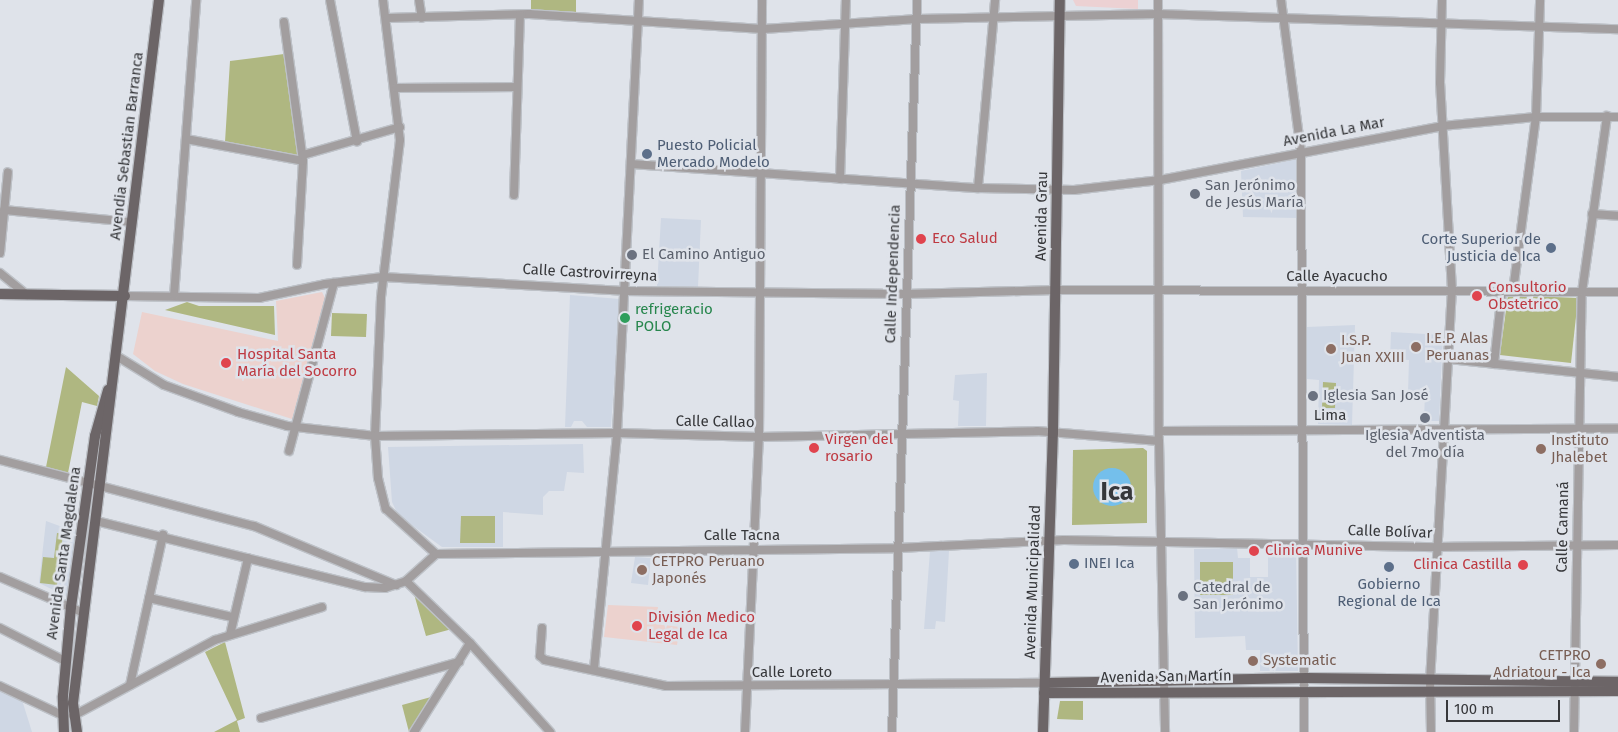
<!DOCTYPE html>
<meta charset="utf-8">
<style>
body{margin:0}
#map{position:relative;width:1618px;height:732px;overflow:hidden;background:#dfe3ea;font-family:"Fira Sans",sans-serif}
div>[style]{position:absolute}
.commercial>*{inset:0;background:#ecd1d3}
.built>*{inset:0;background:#cfd7e4}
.medical>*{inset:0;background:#ecd2ce}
.green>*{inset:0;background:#afb781}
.water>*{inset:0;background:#74bfeb}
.round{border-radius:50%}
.roads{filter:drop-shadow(1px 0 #bdc1c7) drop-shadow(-1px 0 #bdc1c7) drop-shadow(0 1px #bdc1c7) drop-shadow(0 -1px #bdc1c7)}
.minor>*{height:8px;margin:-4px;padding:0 4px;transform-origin:4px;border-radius:4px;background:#a29e9f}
.major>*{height:10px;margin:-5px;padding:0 5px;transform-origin:5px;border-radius:5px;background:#6c6567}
.dots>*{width:14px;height:14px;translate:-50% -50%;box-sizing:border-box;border:2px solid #dfe3ea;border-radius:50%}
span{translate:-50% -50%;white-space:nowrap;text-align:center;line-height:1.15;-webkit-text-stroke:5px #dfe3ea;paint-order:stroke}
.street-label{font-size:15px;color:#36373a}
.service-label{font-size:15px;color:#4e5e75}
.left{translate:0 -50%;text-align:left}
.right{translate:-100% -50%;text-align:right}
.worship-label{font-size:15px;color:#5b616d}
.health-label{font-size:15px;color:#be3a42}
.leisure-label{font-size:15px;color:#27864d}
.education-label{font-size:15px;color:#785e54}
.town-label{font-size:25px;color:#36373a;font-weight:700}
.scale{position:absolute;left:1446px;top:700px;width:114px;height:22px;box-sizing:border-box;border:2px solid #36373a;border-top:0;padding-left:6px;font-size:15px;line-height:18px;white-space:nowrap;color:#36373a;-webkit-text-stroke:4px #dfe3ea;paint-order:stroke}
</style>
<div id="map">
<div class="commercial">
<i style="clip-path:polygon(1073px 0,1138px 0,1138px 9px,1076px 6px)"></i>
</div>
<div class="built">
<i style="clip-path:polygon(1297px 159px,1298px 218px,1243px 217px,1241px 171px)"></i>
<i style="clip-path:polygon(661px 218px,701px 220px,698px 287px,657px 286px)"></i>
<i style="clip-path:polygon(570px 295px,620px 299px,611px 427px,587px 427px,582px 421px,574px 421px,571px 427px,565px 427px)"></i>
<i style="clip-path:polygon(1355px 325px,1352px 425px,1318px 424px,1319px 380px,1307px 379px,1307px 327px)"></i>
<i style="clip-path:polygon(1391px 332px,1443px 335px,1439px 421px,1424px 421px,1425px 392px,1408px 392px,1409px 360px,1390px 359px)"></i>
<i style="clip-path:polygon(987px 373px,986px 426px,958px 426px,959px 401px,953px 400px,955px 375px)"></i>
<i style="clip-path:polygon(583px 444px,584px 473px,567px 472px,564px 491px,549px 491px,543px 497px,543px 515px,503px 512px,503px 547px,442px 547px,398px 515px,392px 502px,388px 447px)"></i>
<i style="clip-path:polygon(46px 521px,76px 532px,68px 597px,39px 583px)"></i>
<i style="clip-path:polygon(1296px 547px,1298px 671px,1260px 671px,1260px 650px,1246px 650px,1245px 636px,1195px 638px,1194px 549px,1237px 548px,1238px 558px,1250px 558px,1250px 577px,1268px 577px,1268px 548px)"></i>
<i style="clip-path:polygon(930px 551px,949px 551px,945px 622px,936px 621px,935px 629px,924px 629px)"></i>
<i style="clip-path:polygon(635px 557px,651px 558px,648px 585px,631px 583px)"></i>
<i style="clip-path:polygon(0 689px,22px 700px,32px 732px,0 732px)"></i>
</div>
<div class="medical">
<i style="clip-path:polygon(322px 292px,325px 298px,292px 419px,183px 384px,155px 371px,133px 354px,142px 312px,278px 341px,276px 301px)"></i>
<i style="clip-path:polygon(608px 605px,658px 607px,656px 624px,680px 627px,677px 645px,604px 637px)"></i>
</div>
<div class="green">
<i style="clip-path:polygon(531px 0,576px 0,576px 12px,531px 10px)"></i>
<i style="clip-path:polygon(284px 54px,300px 156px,225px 142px,230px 61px)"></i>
<i style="clip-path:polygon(1508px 295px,1578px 298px,1571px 363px,1500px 355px)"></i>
<i style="clip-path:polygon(187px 302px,199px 306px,274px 306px,275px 335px,165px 310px)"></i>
<i style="clip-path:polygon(332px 313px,367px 314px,366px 337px,331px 336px)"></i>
<i style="clip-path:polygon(66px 367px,99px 396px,97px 406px,82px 402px,68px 473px,46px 467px)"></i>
<i style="clip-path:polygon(1323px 382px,1336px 383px,1335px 408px,1322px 408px)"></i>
<i style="clip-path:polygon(1143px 448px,1147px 451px,1147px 523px,1072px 525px,1073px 450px)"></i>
<i style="clip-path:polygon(461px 516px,495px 516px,495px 543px,460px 543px)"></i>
<i style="clip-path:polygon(57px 533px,63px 534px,57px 585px,40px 583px,43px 557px,54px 558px)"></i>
<i style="clip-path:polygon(1200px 562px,1233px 562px,1233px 595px,1200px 595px)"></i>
<i style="clip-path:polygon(414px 594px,442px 620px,452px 629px,426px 636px)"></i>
<i style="clip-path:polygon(225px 642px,245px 718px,237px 721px,240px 732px,214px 732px,237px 720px,205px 652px)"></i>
<i style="clip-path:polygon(431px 697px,409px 732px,402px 705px)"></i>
<i style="clip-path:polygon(1060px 701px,1083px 701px,1083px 720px,1057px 719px)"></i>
</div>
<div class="water">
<i class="round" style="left:1093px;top:468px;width:38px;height:38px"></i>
</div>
<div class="roads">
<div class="minor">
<i style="left:330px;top:0;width:144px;rotate:79.2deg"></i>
<i style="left:383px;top:0;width:141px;rotate:83.1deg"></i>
<i style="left:400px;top:140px;width:159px;rotate:96.9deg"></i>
<i style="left:381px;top:298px;width:138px;rotate:92.5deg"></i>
<i style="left:375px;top:436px;width:42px;rotate:85.9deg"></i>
<i style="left:378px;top:478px;width:32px;rotate:76deg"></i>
<i style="left:386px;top:509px;width:67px;rotate:42deg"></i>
<i style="left:419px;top:0;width:18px;rotate:81deg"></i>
<i style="left:1158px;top:0;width:441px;rotate:89.9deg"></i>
<i style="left:1159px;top:441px;width:291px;rotate:88.8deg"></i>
<i style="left:1281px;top:0;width:153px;rotate:82.5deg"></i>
<i style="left:1301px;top:152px;width:580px;rotate:89.7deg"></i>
<i style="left:387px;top:18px;width:142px;rotate:-1.6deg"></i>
<i style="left:529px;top:14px;width:234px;rotate:3.7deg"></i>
<i style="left:763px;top:29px;width:154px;rotate:-3.7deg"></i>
<i style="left:917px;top:19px;width:241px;rotate:-1.2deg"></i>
<i style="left:1158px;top:14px;width:460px;rotate:1.9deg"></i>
<i style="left:284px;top:22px;width:140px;rotate:82.2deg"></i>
<i style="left:303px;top:161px;width:104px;rotate:93.3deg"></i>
<i style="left:396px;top:88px;width:121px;rotate:-0.5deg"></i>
<i style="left:186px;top:139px;width:119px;rotate:10.6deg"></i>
<i style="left:303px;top:155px;width:101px;rotate:-16.1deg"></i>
<i style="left:631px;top:164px;width:348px;rotate:4deg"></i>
<i style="left:978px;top:188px;width:96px;rotate:1.2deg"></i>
<i style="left:1074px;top:190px;width:87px;rotate:-6.6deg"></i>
<i style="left:1160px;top:180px;width:287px;rotate:-10.8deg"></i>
<i style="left:1442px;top:126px;width:94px;rotate:-5.5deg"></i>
<i style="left:1536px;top:117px;width:82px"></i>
<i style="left:840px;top:179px;width:179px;rotate:-88.1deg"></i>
<i style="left:978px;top:188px;width:189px;rotate:-84.8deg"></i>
<i style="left:514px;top:195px;width:180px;rotate:-88.1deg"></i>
<i style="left:4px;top:210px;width:129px;rotate:5.4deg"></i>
<i style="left:1592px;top:214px;width:26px;rotate:4deg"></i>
<i style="left:0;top:253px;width:81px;rotate:-84.4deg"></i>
<i style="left:0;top:273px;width:35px;rotate:39deg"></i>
<i style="left:1513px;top:291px;width:176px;rotate:-82.5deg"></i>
<i style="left:1536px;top:117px;width:117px;rotate:-88deg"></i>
<i style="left:125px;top:296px;width:134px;rotate:0.9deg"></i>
<i style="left:259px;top:298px;width:67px;rotate:-12deg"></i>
<i style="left:325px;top:284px;width:58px;rotate:-6.9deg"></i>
<i style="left:383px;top:277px;width:241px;rotate:3.3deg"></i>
<i style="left:624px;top:291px;width:282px;rotate:0.6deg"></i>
<i style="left:906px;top:294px;width:150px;rotate:-1.5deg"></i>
<i style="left:1056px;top:290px;width:562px;rotate:0.2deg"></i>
<i style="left:174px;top:296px;width:297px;rotate:-85.7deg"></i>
<i style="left:115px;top:355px;width:57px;rotate:31.5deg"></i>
<i style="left:164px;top:385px;width:79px;rotate:20deg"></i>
<i style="left:238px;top:412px;width:51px;rotate:15.9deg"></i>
<i style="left:287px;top:426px;width:89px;rotate:6.5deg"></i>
<i style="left:375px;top:436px;width:242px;rotate:-0.7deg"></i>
<i style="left:617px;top:433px;width:142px;rotate:1.6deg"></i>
<i style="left:759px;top:437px;width:278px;rotate:-1.2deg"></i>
<i style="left:1037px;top:431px;width:122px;rotate:4.7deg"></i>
<i style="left:1448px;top:359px;width:171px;rotate:6deg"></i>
<i style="left:1494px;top:364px;width:73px;rotate:-83.7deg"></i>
<i style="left:1160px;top:431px;width:458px;rotate:-0.3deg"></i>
<i style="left:289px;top:451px;width:174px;rotate:-75deg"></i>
<i style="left:0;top:460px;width:262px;rotate:14.6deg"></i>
<i style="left:254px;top:526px;width:154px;rotate:22.6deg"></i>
<i style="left:96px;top:521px;width:277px;rotate:13.8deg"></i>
<i style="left:365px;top:587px;width:20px;rotate:3deg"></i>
<i style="left:385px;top:588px;width:22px;rotate:-18deg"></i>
<i style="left:406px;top:581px;width:40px;rotate:-42deg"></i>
<i style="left:436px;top:554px;width:463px;rotate:-0.7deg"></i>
<i style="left:899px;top:548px;width:165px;rotate:-2.8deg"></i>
<i style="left:1064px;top:540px;width:374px;rotate:1.1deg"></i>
<i style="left:1438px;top:547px;width:180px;rotate:-0.6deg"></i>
<i style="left:0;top:577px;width:91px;rotate:23.2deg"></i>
<i style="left:406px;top:581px;width:89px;rotate:44.1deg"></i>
<i style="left:470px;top:643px;width:120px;rotate:48deg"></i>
<i style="left:149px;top:598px;width:85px;rotate:12.9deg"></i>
<i style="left:0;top:628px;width:73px;rotate:26.9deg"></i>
<i style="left:542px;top:628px;width:28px;rotate:94deg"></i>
<i style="left:540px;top:656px;width:6px;rotate:39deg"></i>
<i style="left:545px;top:660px;width:124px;rotate:12.1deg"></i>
<i style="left:666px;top:686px;width:379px;rotate:-0.5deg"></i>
<i style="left:230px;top:635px;width:79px;rotate:-76.8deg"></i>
<i style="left:594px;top:669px;width:237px;rotate:-84.4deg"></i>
<i style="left:617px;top:433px;width:434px;rotate:-87.1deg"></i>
<i style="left:130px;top:685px;width:154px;rotate:-77.6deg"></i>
<i style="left:0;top:686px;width:68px;rotate:25.1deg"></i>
<i style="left:73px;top:716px;width:161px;rotate:-28.2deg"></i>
<i style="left:215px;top:640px;width:112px;rotate:-17.1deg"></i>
<i style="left:261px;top:718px;width:206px;rotate:-15.8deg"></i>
<i style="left:414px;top:732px;width:105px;rotate:-57.8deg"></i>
<i style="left:745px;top:732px;width:295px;rotate:-87.3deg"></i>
<i style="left:759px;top:437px;width:437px;rotate:-89.6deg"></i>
<i style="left:892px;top:732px;width:732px;rotate:-88.04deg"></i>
<i style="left:1431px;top:732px;width:50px;rotate:-91.1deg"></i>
<i style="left:1430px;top:682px;width:393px;rotate:-86.8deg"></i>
<i style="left:1452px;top:290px;width:207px;rotate:-93.3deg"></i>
<i style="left:1440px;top:83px;width:83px;rotate:-88.6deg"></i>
<i style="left:1574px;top:732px;width:440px;rotate:-89deg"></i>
<i style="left:1582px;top:292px;width:178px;rotate:-81.9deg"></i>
</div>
<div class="major">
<i style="left:0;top:294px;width:125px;rotate:0.9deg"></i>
<i style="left:1045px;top:683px;width:262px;rotate:-1.1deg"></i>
<i style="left:1307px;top:678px;width:311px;rotate:0.7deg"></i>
<i style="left:1044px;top:693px;width:574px;rotate:-0.2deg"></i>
<i style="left:64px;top:732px;width:36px;rotate:-92deg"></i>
<i style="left:63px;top:696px;width:89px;rotate:-84.9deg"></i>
<i style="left:71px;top:607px;width:173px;rotate:-82deg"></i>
<i style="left:95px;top:436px;width:48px;rotate:-74.2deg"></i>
<i style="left:77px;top:732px;width:29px;rotate:-98deg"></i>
<i style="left:73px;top:703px;width:708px;rotate:-83.03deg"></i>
<i style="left:1043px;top:732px;width:299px;rotate:-88.1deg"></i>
<i style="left:1053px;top:433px;width:433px;rotate:-89.1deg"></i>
</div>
</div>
<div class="dots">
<i style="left:647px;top:154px;background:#5c6f8a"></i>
<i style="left:1195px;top:194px;background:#6b7280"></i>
<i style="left:921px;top:239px;background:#e0444e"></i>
<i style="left:1551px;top:248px;background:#5c6f8a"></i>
<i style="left:632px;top:255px;background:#6b7280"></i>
<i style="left:1477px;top:296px;background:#e0444e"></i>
<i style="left:625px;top:318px;background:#2e9e5b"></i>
<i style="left:1416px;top:347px;background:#8d6e63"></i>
<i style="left:1331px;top:349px;background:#8d6e63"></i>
<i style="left:226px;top:363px;background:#e0444e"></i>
<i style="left:1313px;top:396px;background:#6b7280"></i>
<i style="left:1425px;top:418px;background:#6b7280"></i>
<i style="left:814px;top:448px;background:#e0444e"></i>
<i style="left:1541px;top:449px;background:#8d6e63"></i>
<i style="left:1254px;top:551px;background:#e0444e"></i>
<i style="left:1074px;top:564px;background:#5c6f8a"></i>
<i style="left:1523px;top:565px;background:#e0444e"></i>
<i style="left:1389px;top:567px;background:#5c6f8a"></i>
<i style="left:642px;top:570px;background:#8d6e63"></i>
<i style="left:1183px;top:596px;background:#6b7280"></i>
<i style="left:637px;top:626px;background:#e0444e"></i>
<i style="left:1253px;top:661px;background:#8d6e63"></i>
<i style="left:1601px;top:664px;background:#8d6e63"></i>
</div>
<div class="street-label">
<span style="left:1334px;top:132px;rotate:-11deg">Avenida La Mar</span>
<span style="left:127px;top:146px;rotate:-83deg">Avendia Sebastian Barranca</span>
<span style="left:1042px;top:216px;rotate:-89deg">Avenida Grau</span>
<span style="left:590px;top:273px;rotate:3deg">Calle Castrovirreyna</span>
<span style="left:893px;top:274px;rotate:-88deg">Calle Independencia</span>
<span style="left:1337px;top:277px">Calle Ayacucho</span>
<span style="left:1330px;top:416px">Lima</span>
<span style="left:715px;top:422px;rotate:1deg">Calle Callao</span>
<span style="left:1563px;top:527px;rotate:-89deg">Calle Camaná</span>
<span style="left:1390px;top:532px;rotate:2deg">Calle Bolívar</span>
<span style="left:742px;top:536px">Calle Tacna</span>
<span style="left:64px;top:553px;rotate:-82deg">Avenida Santa Magdalena</span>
<span style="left:1033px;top:582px;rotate:-88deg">Avenida Municipalidad</span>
<span style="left:792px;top:673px">Calle Loreto</span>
<span style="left:1166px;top:677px;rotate:-1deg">Avenida San Martín</span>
</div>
<div class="service-label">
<span class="left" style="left:657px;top:154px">Puesto Policial<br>Mercado Modelo</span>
<span class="right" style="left:1541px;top:248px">Corte Superior de<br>Justicia de Ica</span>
<span class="left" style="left:1084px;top:564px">INEI Ica</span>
<span style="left:1389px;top:593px">Gobierno<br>Regional de Ica</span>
</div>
<div class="worship-label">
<span class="left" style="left:1205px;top:194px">San Jerónimo<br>de Jesús María</span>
<span class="left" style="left:642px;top:255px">El Camino Antiguo</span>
<span class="left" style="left:1323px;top:396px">Iglesia San José</span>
<span style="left:1425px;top:444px">Iglesia Adventista<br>del 7mo día</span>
<span class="left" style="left:1193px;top:596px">Catedral de<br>San Jerónimo</span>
</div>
<div class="health-label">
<span class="left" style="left:932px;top:239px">Eco Salud</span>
<span class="left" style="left:1488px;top:296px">Consultorio<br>Obstetrico</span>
<span class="left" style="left:237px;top:363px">Hospital Santa<br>María del Socorro</span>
<span class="left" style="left:825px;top:448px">Virgen del<br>rosario</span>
<span class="left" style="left:1265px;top:551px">Clinica Munive</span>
<span class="right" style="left:1512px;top:565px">Clinica Castilla</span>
<span class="left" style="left:648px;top:626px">División Medico<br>Legal de Ica</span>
</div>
<div class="leisure-label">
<span class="left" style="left:635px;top:318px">refrigeracio<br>POLO</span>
</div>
<div class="education-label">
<span class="left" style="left:1426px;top:347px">I.E.P. Alas<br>Peruanas</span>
<span class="left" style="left:1341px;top:349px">I.S.P.<br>Juan XXIII</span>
<span class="left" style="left:1551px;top:449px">Instituto<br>Jhalebet</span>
<span class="left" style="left:652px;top:570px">CETPRO Peruano<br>Japonés</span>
<span class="right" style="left:1591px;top:664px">CETPRO<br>Adriatour - Ica</span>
<span class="left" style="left:1263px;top:661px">Systematic</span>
</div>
<div class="town-label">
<span style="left:1117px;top:492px">Ica</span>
</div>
<div class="scale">100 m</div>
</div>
